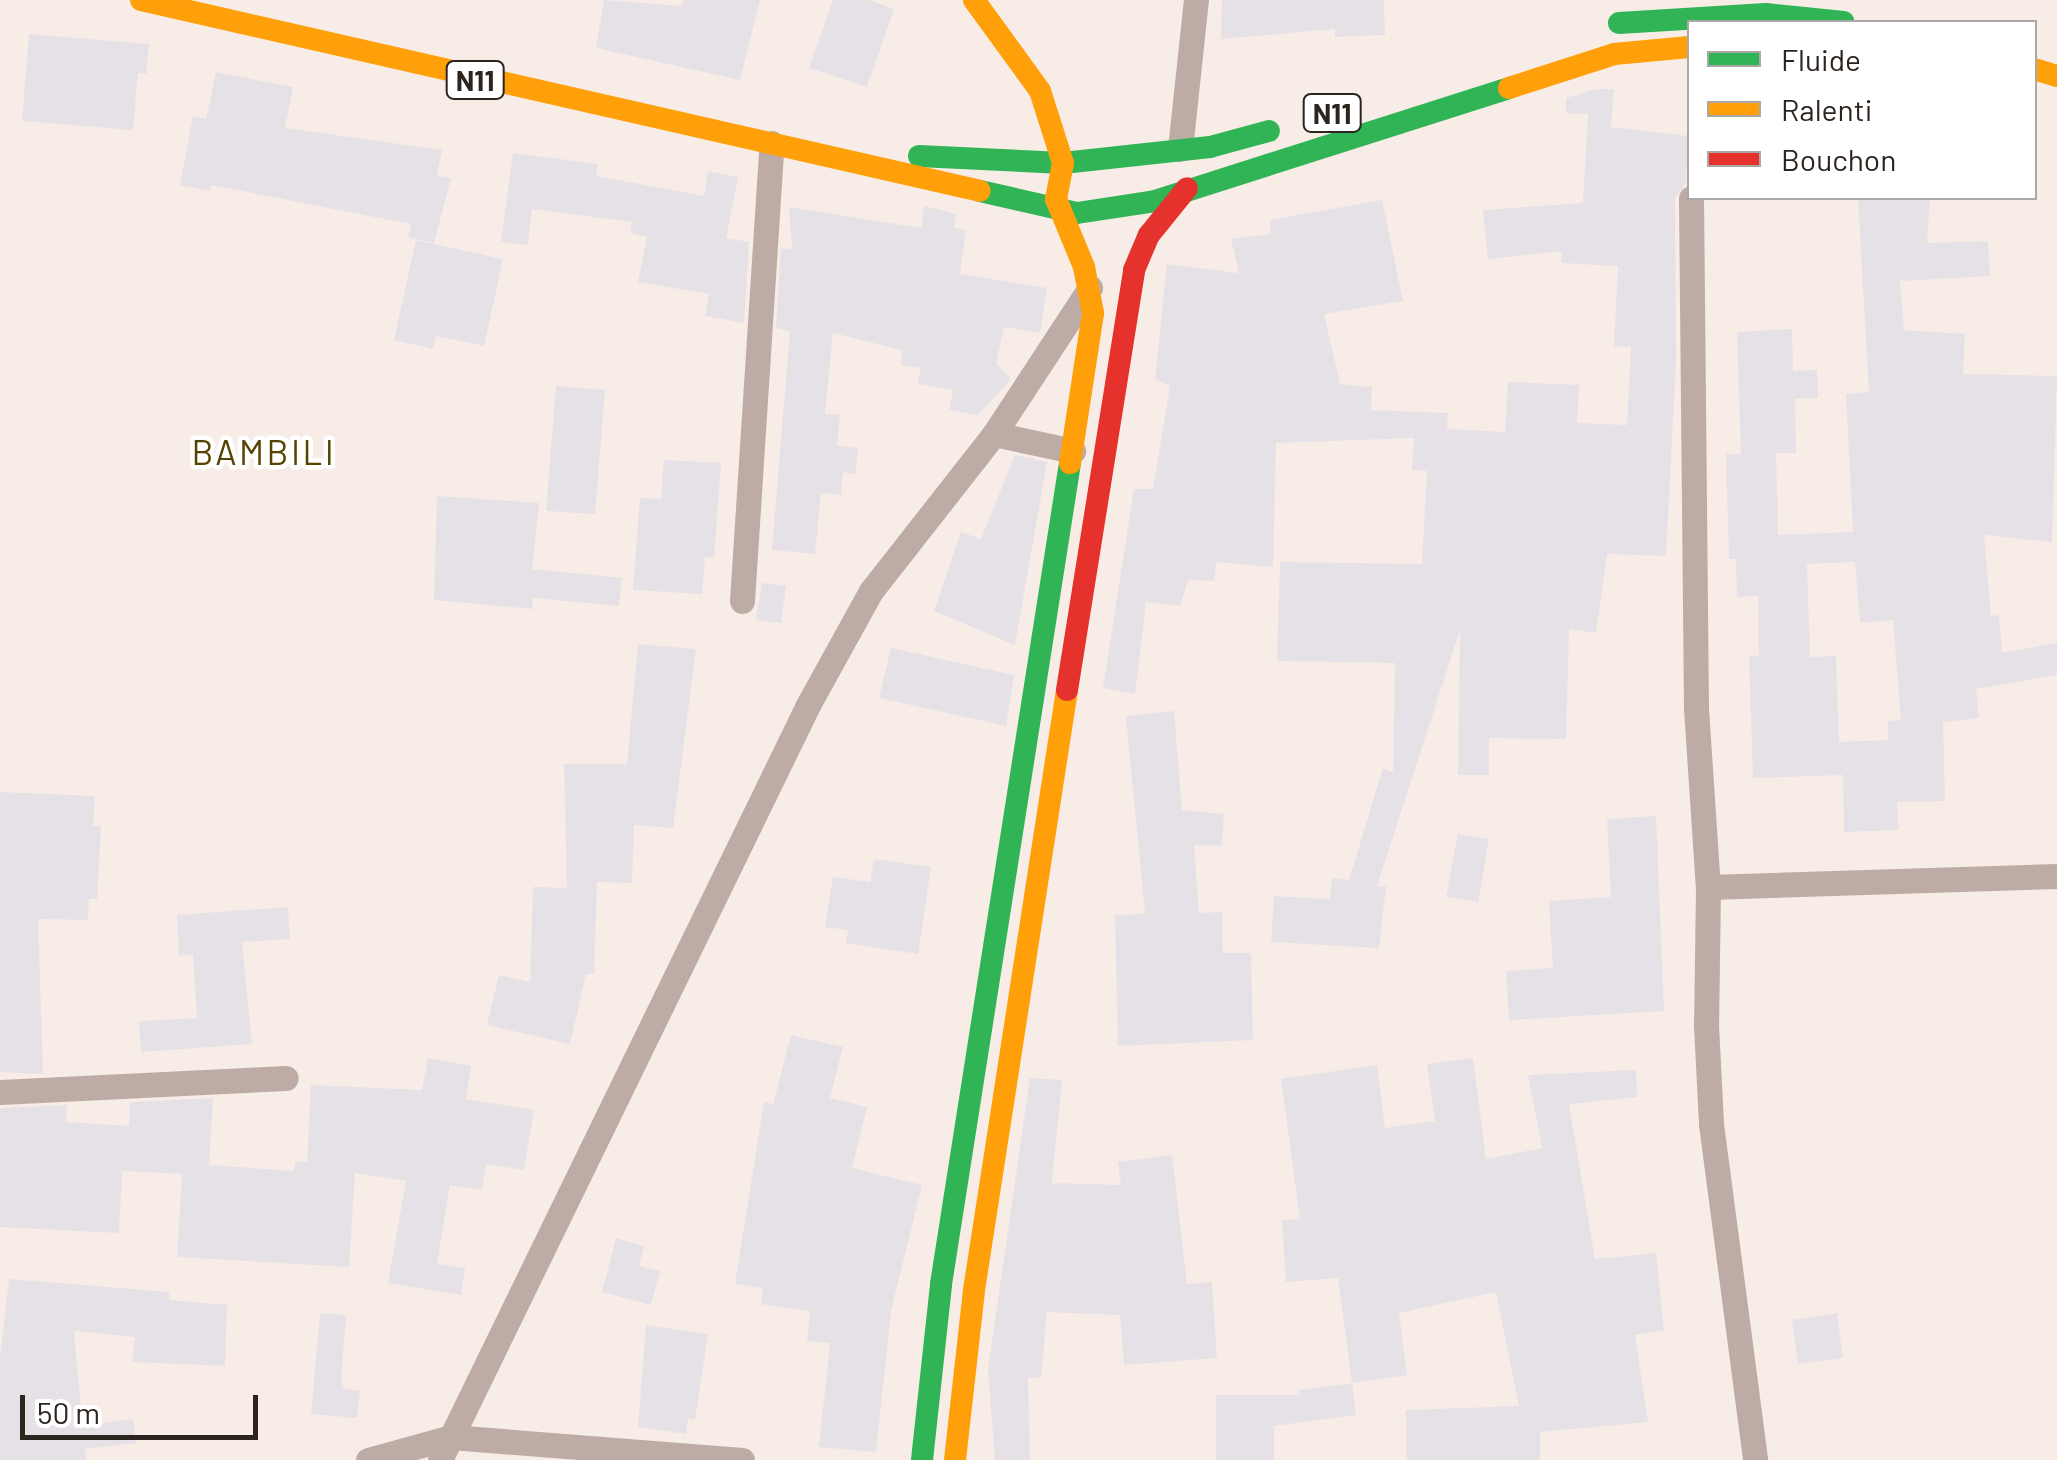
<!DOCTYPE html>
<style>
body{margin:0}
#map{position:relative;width:2057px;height:1460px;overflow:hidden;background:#f7ede6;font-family:Barlow,sans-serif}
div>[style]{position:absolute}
.building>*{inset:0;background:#e6e1e7}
.street>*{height:25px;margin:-12.5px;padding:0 12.5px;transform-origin:12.5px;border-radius:12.5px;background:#bdaca5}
.fast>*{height:22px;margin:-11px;padding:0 11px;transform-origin:11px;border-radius:11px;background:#30b455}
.slow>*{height:22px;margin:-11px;padding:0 11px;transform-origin:11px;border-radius:11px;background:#ff9f0a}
.jam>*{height:22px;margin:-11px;padding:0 11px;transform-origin:11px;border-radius:11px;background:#e5322d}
span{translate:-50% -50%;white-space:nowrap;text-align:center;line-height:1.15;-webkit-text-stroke:9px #fff;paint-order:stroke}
.shield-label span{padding:2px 8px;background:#fff;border:2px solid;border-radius:8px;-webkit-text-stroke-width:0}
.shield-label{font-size:28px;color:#2c241f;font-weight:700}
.quarter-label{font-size:35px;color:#564300;letter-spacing:2.5px}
.legend{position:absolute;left:1687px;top:20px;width:350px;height:180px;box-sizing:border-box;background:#fff;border:2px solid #aba7a5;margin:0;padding:12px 18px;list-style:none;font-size:30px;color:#2c241f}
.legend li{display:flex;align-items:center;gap:20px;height:50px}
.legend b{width:50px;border:2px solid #aba7a5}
.scale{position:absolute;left:20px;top:1395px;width:238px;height:45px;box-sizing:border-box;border:5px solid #2c241f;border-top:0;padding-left:12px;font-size:30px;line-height:35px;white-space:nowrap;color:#2c241f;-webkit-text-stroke:8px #fff;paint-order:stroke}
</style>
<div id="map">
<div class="building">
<i style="clip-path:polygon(604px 0,682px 6px,683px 0,760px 0,740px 80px,596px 48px)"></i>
<i style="clip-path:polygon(833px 0,869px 0,894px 9px,867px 87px,809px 68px)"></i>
<i style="clip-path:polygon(1222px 0,1384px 0,1385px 35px,1335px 37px,1335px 29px,1221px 39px)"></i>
<i style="clip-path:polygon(29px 34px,149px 44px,146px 74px,138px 73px,133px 130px,22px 121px)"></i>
<i style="clip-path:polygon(216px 72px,293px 87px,285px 128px,442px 150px,437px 176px,451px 178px,434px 243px,408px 237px,411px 224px,211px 185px,210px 191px,180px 185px,193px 116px,206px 119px)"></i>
<i style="clip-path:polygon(1596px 89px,1614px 89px,1611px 127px,1688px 136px,1686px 183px,1675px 198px,1676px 362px,1666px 556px,1607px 554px,1596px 633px,1569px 629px,1566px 739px,1489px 738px,1489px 775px,1458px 775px,1460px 630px,1377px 886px,1386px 886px,1379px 948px,1271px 942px,1274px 896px,1330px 899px,1332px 878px,1349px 880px,1383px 768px,1393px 773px,1395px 663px,1277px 661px,1280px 562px,1422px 564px,1427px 471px,1412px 470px,1414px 438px,1276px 443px,1273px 567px,1216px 562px,1214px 581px,1188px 580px,1180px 606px,1146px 602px,1135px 694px,1103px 688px,1134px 489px,1153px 489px,1170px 386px,1155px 379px,1167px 264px,1239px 273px,1231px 239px,1271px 234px,1270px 220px,1382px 200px,1403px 301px,1324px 314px,1340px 384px,1372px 387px,1371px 410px,1448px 413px,1447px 429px,1505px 432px,1508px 382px,1579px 385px,1577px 423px,1627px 425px,1631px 347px,1614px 346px,1618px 266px,1561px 263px,1562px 251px,1488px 259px,1483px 210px,1583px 203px,1588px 114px,1566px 113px,1566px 98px)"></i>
<i style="clip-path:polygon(513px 153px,598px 164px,596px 176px,704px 196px,708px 171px,738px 177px,726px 238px,749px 242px,744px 323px,705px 316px,709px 294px,638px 282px,647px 237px,630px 233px,632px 222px,532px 209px,528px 245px,501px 242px)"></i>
<i style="clip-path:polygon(evenodd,1858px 198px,1930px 198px,1927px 243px,1988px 241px,1990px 276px,1900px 281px,1904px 330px,1965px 334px,1963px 374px,2057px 376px,2052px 542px,1984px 535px,1991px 616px,1999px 615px,2002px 653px,2057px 643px,2057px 675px,1976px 689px,1979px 718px,1943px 722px,1945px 801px,1897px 802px,1898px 830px,1844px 832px,1843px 775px,1753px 778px,1749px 656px,1759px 656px,1758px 596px,1737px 597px,1736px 559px,1729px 559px,1726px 454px,1741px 454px,1737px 332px,1792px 329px,1793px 371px,1817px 370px,1818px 398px,1795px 399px,1796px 453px,1776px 453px,1778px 535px,1853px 532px,1846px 394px,1869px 392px,1858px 198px,1855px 562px,1860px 623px,1893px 620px,1901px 720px,1888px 721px,1888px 740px,1839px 742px,1836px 656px,1810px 657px,1807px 564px,1855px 562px)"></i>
<i style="clip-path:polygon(924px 206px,956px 214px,954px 228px,966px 230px,960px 274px,1047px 288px,1040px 333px,1004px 327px,996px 363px,1011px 379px,978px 415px,949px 410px,953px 390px,918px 384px,921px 368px,901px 365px,902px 350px,833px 333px,825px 414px,840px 415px,837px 446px,858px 448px,855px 474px,843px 472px,841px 495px,821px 493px,815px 554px,772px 550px,790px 331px,776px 328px,781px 248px,792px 249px,789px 207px,921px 228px)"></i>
<i style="clip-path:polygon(416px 240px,503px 259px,484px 346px,436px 336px,433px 349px,394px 340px)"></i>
<i style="clip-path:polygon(556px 386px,605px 390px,595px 514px,546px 511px)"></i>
<i style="clip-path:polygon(1015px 455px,1047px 462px,1015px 645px,934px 611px,961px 532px,981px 539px)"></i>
<i style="clip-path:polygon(664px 460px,721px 463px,714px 558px,705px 557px,702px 594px,633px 590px,640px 498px,661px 499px)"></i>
<i style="clip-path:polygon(437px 496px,539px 503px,532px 569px,622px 578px,619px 606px,533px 598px,532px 609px,434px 600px)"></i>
<i style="clip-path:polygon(762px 583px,786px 586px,781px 623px,756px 620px)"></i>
<i style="clip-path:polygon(638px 644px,696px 649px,673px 828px,634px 825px,632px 883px,597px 882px,594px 974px,586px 974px,570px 1044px,487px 1025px,499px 975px,530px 982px,533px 887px,567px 888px,564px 764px,627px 764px)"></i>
<i style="clip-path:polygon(891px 648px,1014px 675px,1006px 726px,879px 698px)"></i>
<i style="clip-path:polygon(1174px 711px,1182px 810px,1224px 814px,1222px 846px,1194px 845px,1199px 913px,1222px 912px,1223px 953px,1251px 953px,1253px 1040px,1118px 1046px,1115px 915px,1145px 914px,1126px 716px)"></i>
<i style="clip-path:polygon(0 792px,95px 796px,93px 826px,101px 826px,97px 899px,89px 899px,88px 920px,38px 919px,43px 1074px,0 1072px)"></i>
<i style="clip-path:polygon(1656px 816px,1664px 1011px,1509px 1020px,1506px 971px,1553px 968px,1549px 901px,1611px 897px,1607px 819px)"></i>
<i style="clip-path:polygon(1458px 834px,1489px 839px,1478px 902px,1446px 897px)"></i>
<i style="clip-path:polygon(874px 859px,931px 867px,918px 954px,846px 943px,848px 930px,825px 927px,833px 877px,870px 882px)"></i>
<i style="clip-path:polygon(288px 907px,290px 939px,242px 942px,252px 1044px,141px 1052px,139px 1021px,197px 1018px,193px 954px,179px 956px,177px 915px)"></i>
<i style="clip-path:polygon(791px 1035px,843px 1047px,830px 1098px,867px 1107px,852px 1168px,922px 1185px,891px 1311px,876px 1452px,819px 1447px,830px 1343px,807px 1341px,810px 1311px,761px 1304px,763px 1288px,735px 1284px,764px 1102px,773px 1105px)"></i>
<i style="clip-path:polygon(428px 1058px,471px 1066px,466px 1099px,534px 1110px,524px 1170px,486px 1164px,482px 1190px,450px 1185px,437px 1264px,465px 1268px,461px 1295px,388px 1283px,406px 1181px,355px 1173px,349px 1267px,177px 1257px,182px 1174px,122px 1171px,119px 1233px,0 1227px,0 1108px,67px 1105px,66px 1122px,129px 1126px,130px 1102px,213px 1098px,209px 1165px,294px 1171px,295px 1162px,307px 1162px,311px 1085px,422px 1090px)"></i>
<i style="clip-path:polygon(1473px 1058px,1486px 1159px,1542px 1148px,1528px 1075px,1636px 1070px,1637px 1097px,1569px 1104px,1595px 1259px,1656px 1253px,1664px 1330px,1635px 1335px,1648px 1422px,1540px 1432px,1540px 1460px,1407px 1460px,1406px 1410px,1519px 1406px,1496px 1292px,1399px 1313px,1407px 1375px,1352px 1383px,1338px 1278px,1286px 1282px,1282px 1220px,1300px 1219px,1281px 1079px,1377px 1065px,1385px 1128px,1435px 1121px,1427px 1064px)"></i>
<i style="clip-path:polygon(1030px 1078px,1062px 1080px,1052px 1183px,1121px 1185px,1118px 1162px,1172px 1155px,1187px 1284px,1212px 1282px,1217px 1358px,1124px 1365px,1120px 1315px,1047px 1312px,1041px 1377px,1028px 1378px,1030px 1460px,995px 1460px,988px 1369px)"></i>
<i style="clip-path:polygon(616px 1238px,644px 1246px,639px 1266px,660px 1271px,651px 1305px,602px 1292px)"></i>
<i style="clip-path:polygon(9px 1279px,169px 1292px,169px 1300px,227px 1305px,225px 1366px,132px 1362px,135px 1337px,74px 1331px,83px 1426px,133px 1419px,136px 1443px,85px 1449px,86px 1460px,0 1460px,0 1358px)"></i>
<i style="clip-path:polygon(320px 1313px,346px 1315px,341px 1380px,344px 1389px,360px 1391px,357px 1418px,311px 1414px)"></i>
<i style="clip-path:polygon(1837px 1313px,1843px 1358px,1798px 1364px,1792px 1320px)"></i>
<i style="clip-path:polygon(646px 1325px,708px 1334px,695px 1420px,688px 1418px,686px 1434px,638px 1427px)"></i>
<i style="clip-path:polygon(1352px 1383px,1356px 1415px,1274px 1426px,1274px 1460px,1216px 1460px,1216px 1395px,1300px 1395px,1299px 1390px)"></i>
</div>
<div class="street">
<i style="left:1180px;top:149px;width:150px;rotate:-83.9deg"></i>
<i style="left:1691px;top:198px;width:510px;rotate:89.44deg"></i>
<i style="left:1696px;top:708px;width:179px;rotate:86.2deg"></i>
<i style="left:1708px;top:887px;width:138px;rotate:90.8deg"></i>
<i style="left:1706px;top:1025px;width:99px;rotate:87.1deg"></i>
<i style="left:1711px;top:1124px;width:339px;rotate:82.5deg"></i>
<i style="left:994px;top:434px;width:81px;rotate:12.1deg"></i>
<i style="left:742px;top:601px;width:459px;rotate:-86.3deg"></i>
<i style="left:1708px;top:887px;width:349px;rotate:-1.8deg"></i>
<i style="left:0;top:1092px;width:286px;rotate:-2.8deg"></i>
<i style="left:368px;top:1460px;width:86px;rotate:-15.5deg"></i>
<i style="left:451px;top:1437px;width:292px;rotate:4.5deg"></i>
<i style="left:440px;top:1460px;width:840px;rotate:-64.01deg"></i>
<i style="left:808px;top:705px;width:130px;rotate:-61.1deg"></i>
<i style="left:871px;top:591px;width:199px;rotate:-51.9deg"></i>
<i style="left:994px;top:434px;width:175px;rotate:-56.7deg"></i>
</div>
<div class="fast">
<i style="left:1619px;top:23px;width:147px;rotate:-3.5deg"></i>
<i style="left:1766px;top:14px;width:78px;rotate:5.9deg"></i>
<i style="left:919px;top:156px;width:144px;rotate:2.8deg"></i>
<i style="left:1063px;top:163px;width:148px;rotate:-6.2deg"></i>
<i style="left:1210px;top:147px;width:61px;rotate:-15.2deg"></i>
<i style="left:980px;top:191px;width:99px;rotate:12.8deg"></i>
<i style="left:1077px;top:213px;width:79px;rotate:-8.7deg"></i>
<i style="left:1155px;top:201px;width:372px;rotate:-17.7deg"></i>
<i style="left:922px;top:1460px;width:177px;rotate:-83.8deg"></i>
<i style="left:941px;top:1284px;width:831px;rotate:-81.07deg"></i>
</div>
<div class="slow">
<i style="left:141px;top:0;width:860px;rotate:12.82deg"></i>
<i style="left:974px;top:0;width:112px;rotate:54deg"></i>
<i style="left:1040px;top:91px;width:76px;rotate:72.3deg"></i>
<i style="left:1063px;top:163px;width:37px;rotate:101deg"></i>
<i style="left:1056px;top:199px;width:74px;rotate:67.6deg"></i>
<i style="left:1084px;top:267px;width:47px;rotate:78.9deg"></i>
<i style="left:1093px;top:313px;width:152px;rotate:98.7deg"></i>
<i style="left:2034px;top:69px;width:24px;rotate:17deg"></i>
<i style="left:1509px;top:88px;width:110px;rotate:-17.9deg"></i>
<i style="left:1614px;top:54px;width:76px;rotate:-5.3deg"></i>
<i style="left:955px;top:1460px;width:171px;rotate:-83.6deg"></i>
<i style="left:974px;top:1290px;width:607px;rotate:-81.19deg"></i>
</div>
<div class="jam">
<i style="left:1067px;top:690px;width:425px;rotate:-80.9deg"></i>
<i style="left:1134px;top:270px;width:38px;rotate:-67deg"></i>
<i style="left:1149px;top:235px;width:60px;rotate:-51deg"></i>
</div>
<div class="shield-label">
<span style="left:475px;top:80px">N11</span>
<span style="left:1332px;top:113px">N11</span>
</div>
<div class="quarter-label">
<span style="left:264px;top:451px">BAMBILI</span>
</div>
<ul class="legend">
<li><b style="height:12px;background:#30b455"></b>Fluide</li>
<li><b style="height:12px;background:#ff9f0a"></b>Ralenti</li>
<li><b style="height:12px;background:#e5322d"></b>Bouchon</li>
</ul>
<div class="scale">50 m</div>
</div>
